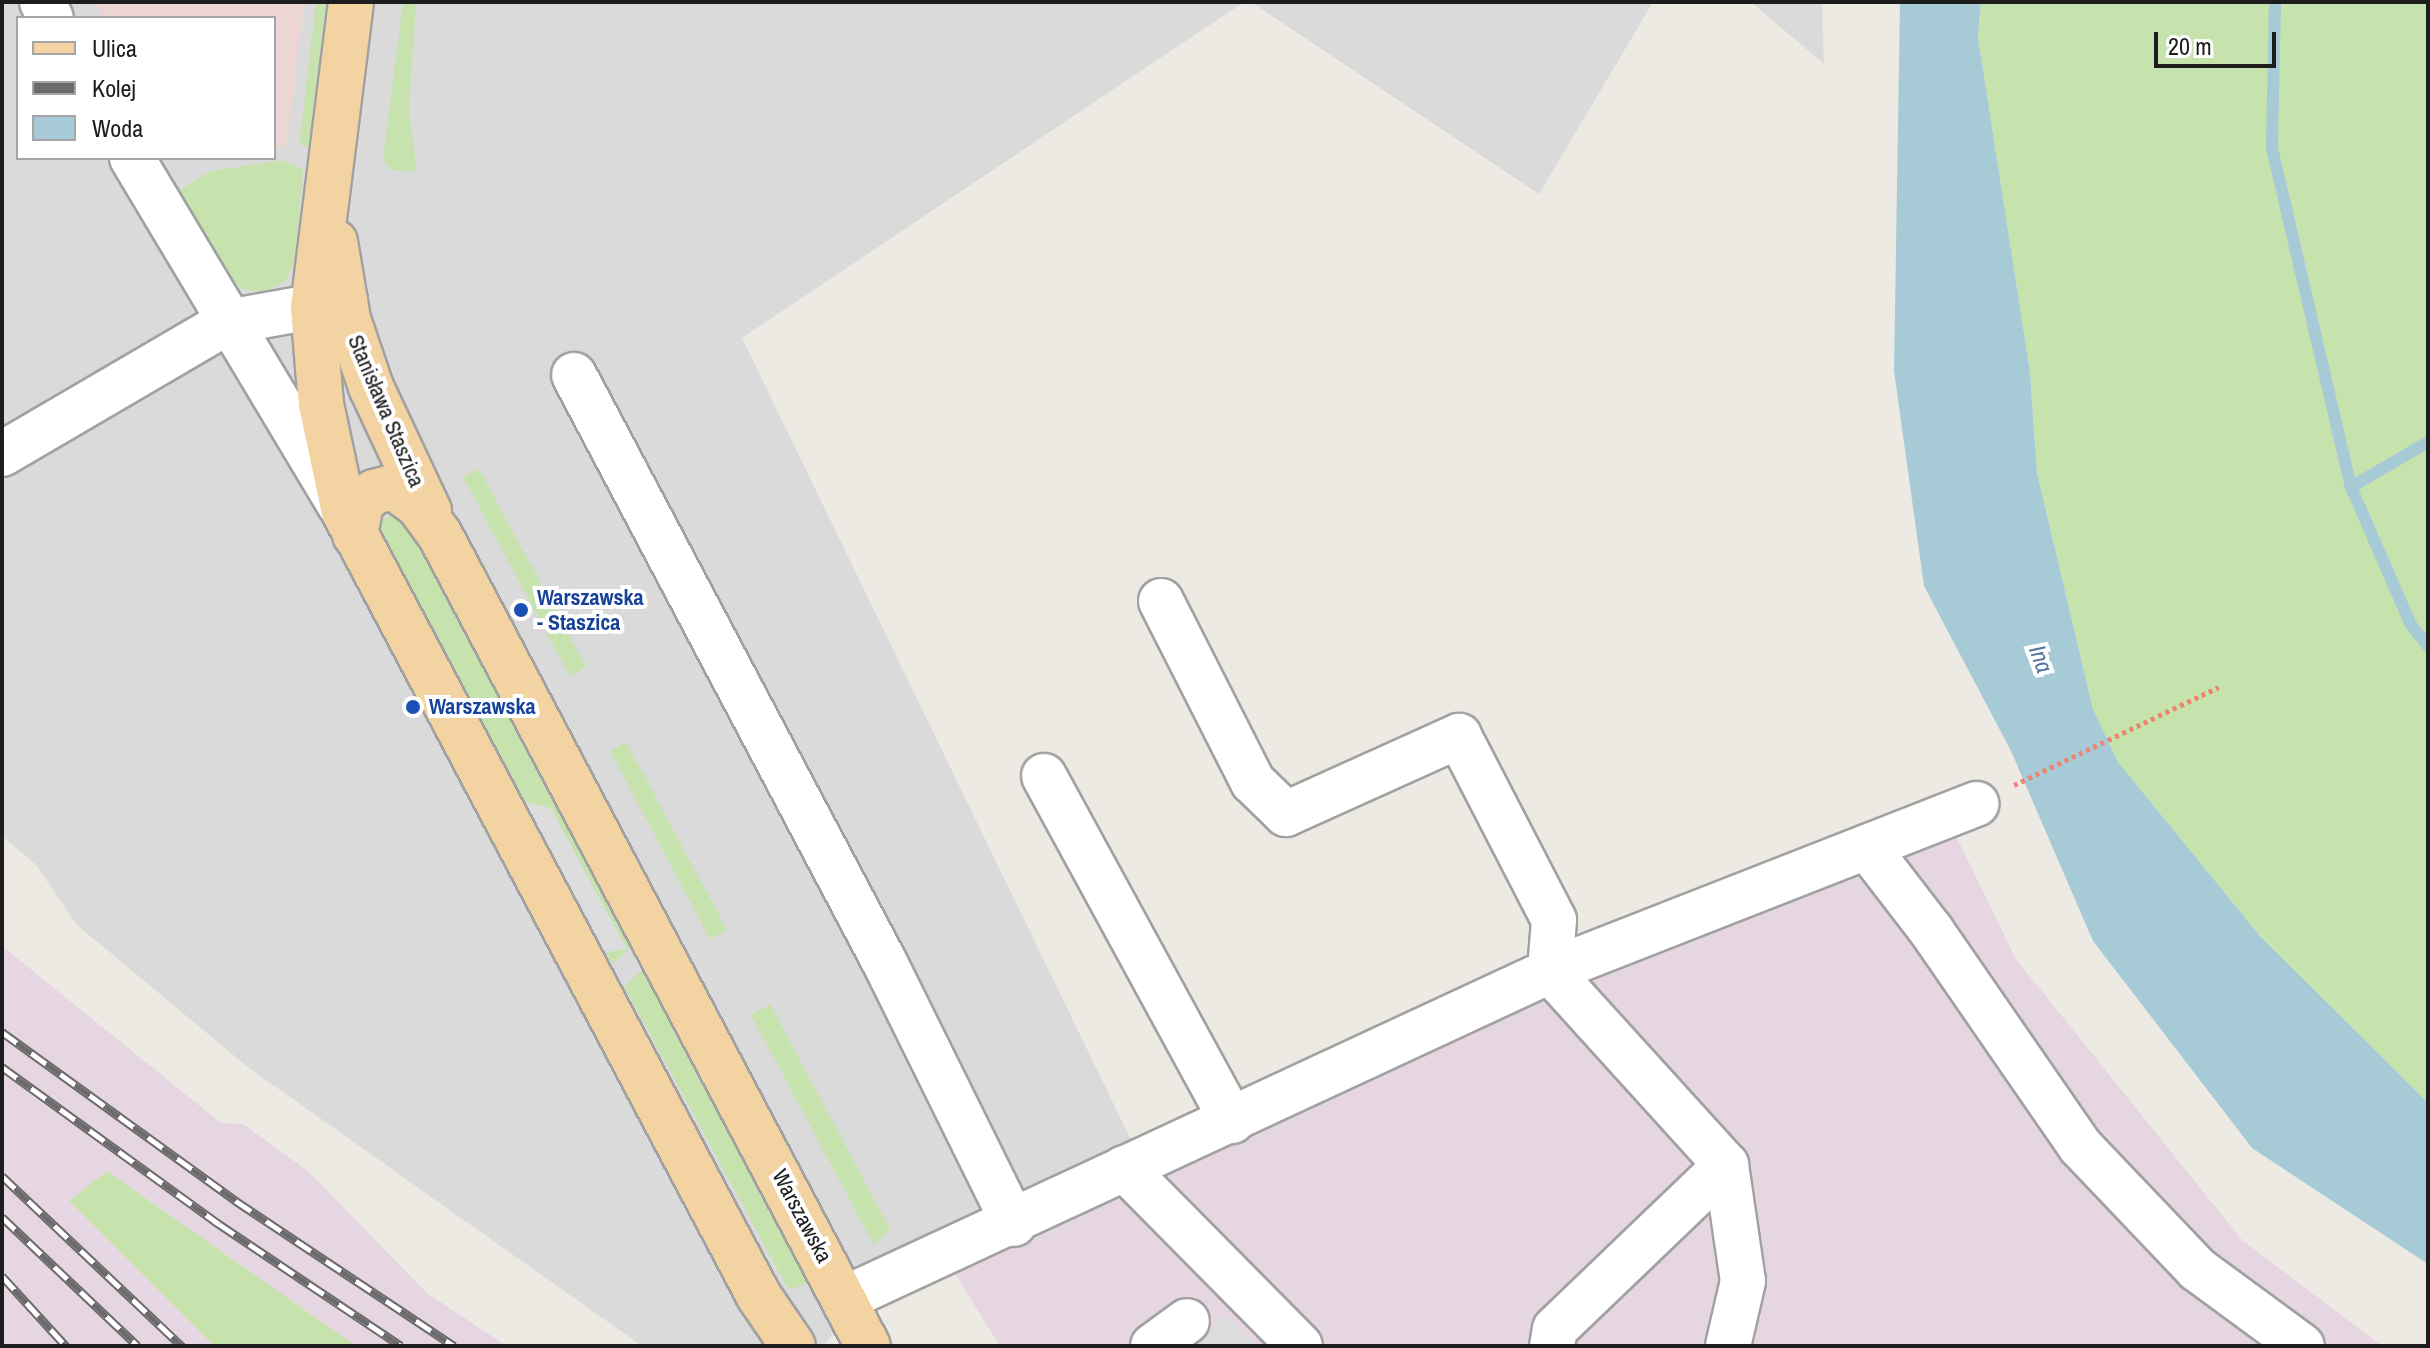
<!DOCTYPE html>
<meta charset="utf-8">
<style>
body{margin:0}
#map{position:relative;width:2430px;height:1348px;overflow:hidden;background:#edeae3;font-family:"Archivo Narrow",sans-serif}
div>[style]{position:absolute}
.residential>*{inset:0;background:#dbdada}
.commercial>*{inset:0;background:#edd5d3}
.industrial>*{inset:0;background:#e5d6e2}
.grass>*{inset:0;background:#c6e3ad}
.parking>*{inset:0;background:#ddd}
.water>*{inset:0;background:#a7cad7}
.stream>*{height:12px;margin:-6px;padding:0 6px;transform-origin:6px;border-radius:6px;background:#a7cad7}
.path>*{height:5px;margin-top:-2.5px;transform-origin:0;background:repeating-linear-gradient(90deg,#ed8574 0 4px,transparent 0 8px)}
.roads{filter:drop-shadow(2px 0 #a1a1a1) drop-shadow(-2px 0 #a1a1a1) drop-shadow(0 2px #a1a1a1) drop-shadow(0 -2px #a1a1a1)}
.minor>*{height:44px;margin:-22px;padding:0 22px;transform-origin:22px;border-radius:22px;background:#fff}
.major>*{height:44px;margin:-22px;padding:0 22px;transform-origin:22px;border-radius:22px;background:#f3d3a2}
.rail>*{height:9px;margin-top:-4.5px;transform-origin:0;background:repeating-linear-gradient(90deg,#fff 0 18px,#6b6b6b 0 36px);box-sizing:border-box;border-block:2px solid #6b6b6b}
.dots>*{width:22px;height:22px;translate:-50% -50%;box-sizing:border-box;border:4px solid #fff;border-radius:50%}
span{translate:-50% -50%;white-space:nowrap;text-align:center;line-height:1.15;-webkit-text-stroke:8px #fff;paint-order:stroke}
.street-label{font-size:22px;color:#1d1d1d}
.transit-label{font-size:22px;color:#164399;font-weight:700}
.left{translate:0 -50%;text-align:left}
.water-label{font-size:24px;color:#5277a3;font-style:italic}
.frame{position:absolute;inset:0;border:4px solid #1d1d1d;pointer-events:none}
.legend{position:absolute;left:16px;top:16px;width:260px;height:144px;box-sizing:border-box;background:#fff;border:2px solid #a5a5a5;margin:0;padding:10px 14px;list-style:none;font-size:24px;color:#1d1d1d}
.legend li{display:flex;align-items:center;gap:16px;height:40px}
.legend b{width:40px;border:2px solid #a5a5a5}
.scale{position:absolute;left:2154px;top:32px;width:122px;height:36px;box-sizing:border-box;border:4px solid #1d1d1d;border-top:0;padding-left:10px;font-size:24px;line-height:28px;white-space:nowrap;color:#1d1d1d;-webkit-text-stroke:6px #fff;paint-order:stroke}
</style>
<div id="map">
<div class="residential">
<i style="clip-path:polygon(evenodd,2px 2px,1244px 2px,742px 338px,1133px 1144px,931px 1235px,822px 1346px,642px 1346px,249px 1068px,77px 925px,36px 865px,2px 836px,2px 2px,18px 18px,274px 18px,274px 158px,18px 158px,18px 18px)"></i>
<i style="clip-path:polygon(1251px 2px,1653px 2px,1539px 194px)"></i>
<i style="clip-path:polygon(1751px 2px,1822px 2px,1824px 64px)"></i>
</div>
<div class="commercial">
<i style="clip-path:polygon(94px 2px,304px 2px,287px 146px,274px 148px,274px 18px,104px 18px)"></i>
</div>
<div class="industrial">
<i style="clip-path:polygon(1935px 793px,2016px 959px,2242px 1240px,2382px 1346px,1000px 1346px,931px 1235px)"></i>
<i style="clip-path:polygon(2px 946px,221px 1123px,243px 1124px,308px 1171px,428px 1294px,507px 1346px,356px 1346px,107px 1171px,70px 1202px,214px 1346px,2px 1346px)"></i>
</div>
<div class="grass">
<i style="clip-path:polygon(316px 2px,326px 2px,309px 147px,299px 145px)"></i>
<i style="clip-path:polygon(403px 2px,416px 2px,409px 110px,417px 172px,391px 170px,383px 159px)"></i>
<i style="clip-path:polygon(1981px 2px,2428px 2px,2428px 1103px,2260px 936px,2118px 762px,2093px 709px,2037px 473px,2030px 372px,1978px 37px)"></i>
<i style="clip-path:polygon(283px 160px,303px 170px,295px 263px,284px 282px,266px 291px,244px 290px,228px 277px,178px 191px,211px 171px)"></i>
<i style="clip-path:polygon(479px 469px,586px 667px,570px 676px,463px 477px)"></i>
<i style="clip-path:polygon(399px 515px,409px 523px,636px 943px,612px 964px,606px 952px,626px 949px,551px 808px,525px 802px,383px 538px,380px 525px,388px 516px)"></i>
<i style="clip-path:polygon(626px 742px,727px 930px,710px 939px,610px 751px)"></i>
<i style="clip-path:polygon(647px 966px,810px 1280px,803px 1285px,790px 1289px,785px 1283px,624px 986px)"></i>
<i style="clip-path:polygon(770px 1004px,890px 1229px,874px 1245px,751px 1015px)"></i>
<i style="clip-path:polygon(107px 1171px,356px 1346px,214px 1346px,69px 1201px)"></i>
</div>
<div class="parking">
<i style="clip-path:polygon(525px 802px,550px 808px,627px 949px,606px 952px)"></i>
<i style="clip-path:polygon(1226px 1314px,1256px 1346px,1209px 1346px,1201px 1337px)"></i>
</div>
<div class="water">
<i style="clip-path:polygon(1900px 2px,1981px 2px,1978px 37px,2030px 372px,2037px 473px,2093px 709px,2118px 762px,2260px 936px,2428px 1103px,2428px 1264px,2252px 1148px,2093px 941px,2011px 751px,1924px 586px,1894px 371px)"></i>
</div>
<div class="stream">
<i style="left:2275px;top:2px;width:146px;rotate:91.2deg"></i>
<i style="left:2272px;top:148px;width:348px;rotate:76.9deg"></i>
<i style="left:2351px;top:487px;width:150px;rotate:66.5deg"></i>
<i style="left:2411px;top:625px;width:27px;rotate:51deg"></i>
<i style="left:2351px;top:487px;width:89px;rotate:-30.3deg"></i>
</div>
<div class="path">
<i style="left:2014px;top:785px;width:227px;rotate:-25.6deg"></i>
</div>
<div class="roads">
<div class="minor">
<i style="left:42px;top:2px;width:18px;rotate:61deg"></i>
<i style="left:132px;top:158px;width:405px;rotate:59.1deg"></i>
<i style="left:574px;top:375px;width:665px;rotate:62.13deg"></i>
<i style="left:885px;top:963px;width:291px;rotate:63.7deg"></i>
<i style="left:2px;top:454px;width:262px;rotate:-30.3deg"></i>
<i style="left:228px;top:322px;width:119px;rotate:-10.2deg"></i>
<i style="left:1161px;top:601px;width:203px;rotate:63.1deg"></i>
<i style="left:1253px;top:782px;width:46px;rotate:44.1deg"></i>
<i style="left:1286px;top:814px;width:190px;rotate:-24.3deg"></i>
<i style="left:1459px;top:736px;width:207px;rotate:62.7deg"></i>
<i style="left:1554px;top:920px;width:51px;rotate:94.5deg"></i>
<i style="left:1550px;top:971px;width:262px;rotate:47.8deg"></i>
<i style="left:1726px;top:1165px;width:117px;rotate:81.7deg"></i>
<i style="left:1743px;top:1281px;width:67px;rotate:103deg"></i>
<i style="left:1044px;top:776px;width:393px;rotate:61.4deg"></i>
<i style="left:1867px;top:847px;width:105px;rotate:52.4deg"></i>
<i style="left:1931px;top:930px;width:262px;rotate:55.4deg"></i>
<i style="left:2080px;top:1146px;width:170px;rotate:46.4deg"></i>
<i style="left:2197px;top:1269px;width:130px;rotate:36.3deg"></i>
<i style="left:1124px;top:1168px;width:250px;rotate:45.3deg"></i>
<i style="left:846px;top:1298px;width:776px;rotate:-24.91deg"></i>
<i style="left:1550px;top:971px;width:458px;rotate:-21.4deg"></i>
<i style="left:1153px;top:1346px;width:42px;rotate:-36.3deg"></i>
<i style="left:1552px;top:1346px;width:17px;rotate:-80deg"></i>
<i style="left:1555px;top:1329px;width:237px;rotate:-43.8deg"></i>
</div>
<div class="major">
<i style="left:351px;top:2px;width:307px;rotate:97.1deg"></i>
<i style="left:313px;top:307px;width:97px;rotate:85.3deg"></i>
<i style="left:321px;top:404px;width:110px;rotate:78deg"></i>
<i style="left:344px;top:512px;width:887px;rotate:62.11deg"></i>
<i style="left:759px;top:1296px;width:60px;rotate:55.8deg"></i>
<i style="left:335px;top:242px;width:78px;rotate:80.4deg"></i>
<i style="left:348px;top:319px;width:72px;rotate:71.3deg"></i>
<i style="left:371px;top:387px;width:137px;rotate:64.9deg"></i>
<i style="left:355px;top:535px;width:33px;rotate:-79deg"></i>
<i style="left:361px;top:503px;width:17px;rotate:-40deg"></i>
<i style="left:374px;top:492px;width:20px;rotate:-15deg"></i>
<i style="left:393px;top:487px;width:31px;rotate:36deg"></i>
<i style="left:418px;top:505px;width:37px;rotate:54deg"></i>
<i style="left:440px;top:535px;width:917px;rotate:62.18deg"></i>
</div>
</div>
<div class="rail">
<i style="left:2px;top:1032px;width:289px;rotate:35.8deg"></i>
<i style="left:236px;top:1201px;width:262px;rotate:33.6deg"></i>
<i style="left:2px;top:1067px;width:268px;rotate:35.9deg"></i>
<i style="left:219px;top:1224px;width:219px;rotate:33.8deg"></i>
<i style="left:2px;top:1176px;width:248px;rotate:43.4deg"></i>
<i style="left:2px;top:1217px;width:187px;rotate:43.5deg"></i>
<i style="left:2px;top:1276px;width:95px;rotate:47.6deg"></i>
</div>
<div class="dots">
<i style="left:521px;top:610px;background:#1a4fb4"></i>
<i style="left:413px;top:707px;background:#1a4fb4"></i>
</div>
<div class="street-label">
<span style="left:386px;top:411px;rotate:67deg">Stanisława Staszica</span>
<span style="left:802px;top:1216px;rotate:62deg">Warszawska</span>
</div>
<div class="transit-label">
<span class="left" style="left:537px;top:610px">Warszawska<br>- Staszica</span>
<span class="left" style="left:429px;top:707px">Warszawska</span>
</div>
<div class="water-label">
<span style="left:2041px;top:659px;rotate:70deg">Ina</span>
</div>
<div class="frame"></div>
<ul class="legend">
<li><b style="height:10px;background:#f3d3a2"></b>Ulica</li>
<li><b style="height:10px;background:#6b6b6b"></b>Kolej</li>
<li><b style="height:22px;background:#a7cad7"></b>Woda</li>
</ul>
<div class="scale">20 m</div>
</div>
